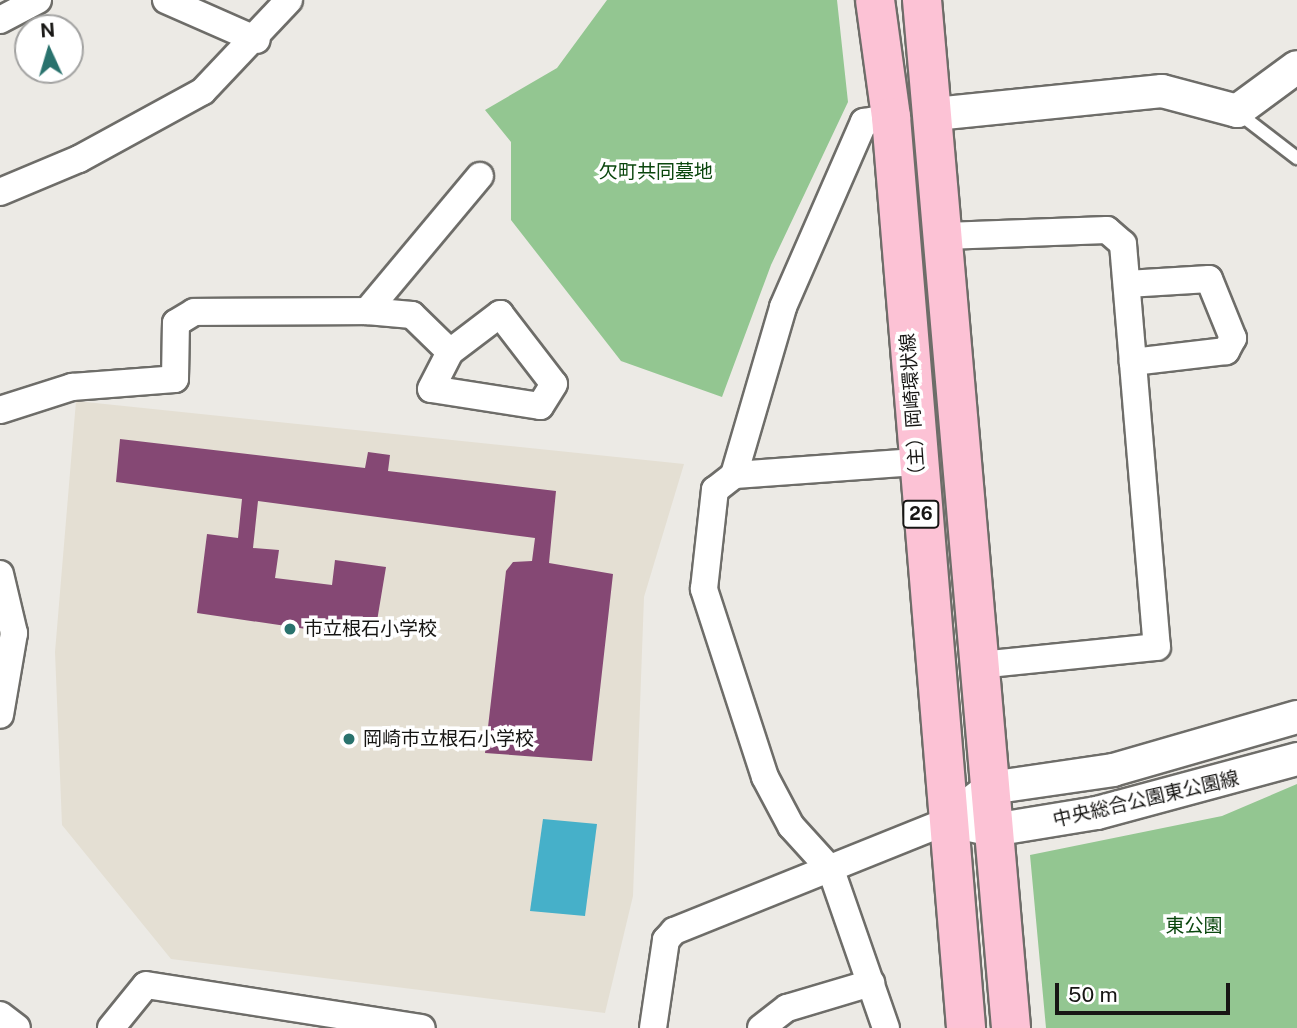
<!DOCTYPE html>
<meta charset="utf-8">
<style>
body{margin:0}
#map{position:relative;width:1297px;height:1028px;overflow:hidden;background:#eceae5;font-family:"Public Sans","Noto Sans JP",sans-serif}
div>[style]{position:absolute}
.built>*{inset:0;background:#e4dfd3}
.green>*{inset:0;background:#93c691}
.water>*{inset:0;background:#46b0c9}
.building>*{inset:0;background:#854874}
.roads{filter:drop-shadow(2px 0 #6e6d69) drop-shadow(-2px 0 #6e6d69) drop-shadow(0 2px #6e6d69) drop-shadow(0 -2px #6e6d69)}
.service>*{height:12px;margin:-6px;padding:0 6px;transform-origin:6px;border-radius:6px;background:#fff}
.minor>*{height:26px;margin:-13px;padding:0 13px;transform-origin:13px;border-radius:13px;background:#fff}
.tertiary>*{height:32px;margin:-16px;padding:0 16px;transform-origin:16px;border-radius:16px;background:#fff}
.primary>*{height:38px;margin:-19px;padding:0 19px;transform-origin:19px;border-radius:19px;background:#fcc2d5}
.dots>*{width:19px;height:19px;translate:-50% -50%;box-sizing:border-box;border:4px solid #fff;border-radius:50%}
span{translate:-50% -50%;white-space:nowrap;text-align:center;line-height:1.15;-webkit-text-stroke:7px #fff;paint-order:stroke}
.shield-label span{padding:2px 5px;background:#fff;border:2px solid;border-radius:5px;-webkit-text-stroke-width:0}
.shield-label{font-size:18px;color:#171614;font-weight:700}
.park-label{font-size:19px;color:#0a460d}
.street-label{font-size:19px;color:#171614}
.poi-label{font-size:19px;color:#171614}
.left{translate:0 -50%;text-align:left}
.north{position:absolute;left:14px;top:14px;width:70px;height:70px;box-sizing:border-box;background:#fff;border:2px solid #a2a2a1;border-radius:50%;rotate:356deg;font-size:19px;font-weight:700;line-height:28px;text-align:center;color:#171614}
.north::after{content:'';display:block;margin:auto;width:24px;height:32px;background:#29726d;clip-path:polygon(50% 0,100% 100%,50% 72%,0 100%)}
.scale{position:absolute;left:1055px;top:983px;width:175px;height:32px;box-sizing:border-box;border:4px solid #171614;border-top:0;padding-left:9px;font-size:21px;line-height:24px;white-space:nowrap;color:#171614;-webkit-text-stroke:5px #fff;paint-order:stroke}
</style>
<div id="map">
<div class="built">
<i style="clip-path:polygon(76px 401px,684px 464px,644px 597px,633px 896px,605px 1013px,171px 959px,62px 825px,55px 652px)"></i>
</div>
<div class="green">
<i style="clip-path:polygon(607px 0,837px 0,848px 102px,771px 265px,722px 397px,621px 361px,511px 220px,511px 142px,485px 110px,557px 68px)"></i>
<i style="clip-path:polygon(1297px 784px,1297px 1028px,1046px 1028px,1030px 855px,1222px 816px)"></i>
</div>
<div class="water">
<i style="clip-path:polygon(543px 819px,597px 824px,585px 916px,530px 911px)"></i>
</div>
<div class="building">
<i style="clip-path:polygon(120px 439px,365px 468px,368px 452px,390px 455px,388px 471px,556px 491px,549px 563px,613px 574px,592px 761px,485px 753px,506px 571px,513px 562px,532px 561px,535px 538px,258px 501px,253px 548px,279px 550px,275px 578px,332px 585px,335px 560px,386px 567px,374px 639px,197px 613px,207px 534px,238px 538px,242px 499px,116px 482px)"></i>
</div>
<div class="roads">
<div class="service">
<i style="left:1237px;top:112px;width:76px;rotate:37.5deg"></i>
</div>
<div class="minor">
<i style="left:166px;top:0;width:99px;rotate:23.7deg"></i>
<i style="left:0;top:20px;width:43px;rotate:-27.8deg"></i>
<i style="left:0;top:192px;width:86px;rotate:-22.7deg"></i>
<i style="left:79px;top:159px;width:141px;rotate:-28.7deg"></i>
<i style="left:203px;top:91px;width:125px;rotate:-46.6deg"></i>
<i style="left:945px;top:236px;width:162px;rotate:-2.1deg"></i>
<i style="left:1107px;top:230px;width:21px;rotate:41deg"></i>
<i style="left:1123px;top:244px;width:404px;rotate:85.2deg"></i>
<i style="left:1157px;top:647px;width:179px;rotate:174.2deg"></i>
<i style="left:1127px;top:284px;width:82px;rotate:-3.5deg"></i>
<i style="left:1209px;top:279px;width:64px;rotate:67.9deg"></i>
<i style="left:1233px;top:338px;width:15px;rotate:118deg"></i>
<i style="left:1226px;top:351px;width:94px;rotate:173.3deg"></i>
<i style="left:367px;top:311px;width:45px;rotate:5.1deg"></i>
<i style="left:412px;top:315px;width:53px;rotate:44.2deg"></i>
<i style="left:450px;top:352px;width:63px;rotate:-37.2deg"></i>
<i style="left:500px;top:314px;width:88px;rotate:52.4deg"></i>
<i style="left:554px;top:384px;width:26px;rotate:122deg"></i>
<i style="left:540px;top:406px;width:110px;rotate:-171.1deg"></i>
<i style="left:431px;top:389px;width:42px;rotate:-62.8deg"></i>
<i style="left:0;top:410px;width:76px;rotate:-17.7deg"></i>
<i style="left:72px;top:387px;width:103px;rotate:-4.4deg"></i>
<i style="left:175px;top:379px;width:56px;rotate:-89deg"></i>
<i style="left:176px;top:323px;width:21px;rotate:-31deg"></i>
<i style="left:194px;top:312px;width:173px;rotate:-0.3deg"></i>
<i style="left:367px;top:311px;width:176px;rotate:-50.1deg"></i>
<i style="left:734px;top:475px;width:183px;rotate:-4.1deg"></i>
<i style="left:0;top:574px;width:61px;rotate:76.7deg"></i>
<i style="left:14px;top:633px;width:83px;rotate:99.7deg"></i>
<i style="left:0;top:1015px;width:21px;rotate:37deg"></i>
<i style="left:111px;top:1028px;width:55px;rotate:-50.9deg"></i>
<i style="left:146px;top:985px;width:279px;rotate:8.9deg"></i>
<i style="left:653px;top:1028px;width:89px;rotate:-81.6deg"></i>
<i style="left:666px;top:940px;width:12px;rotate:-48deg"></i>
<i style="left:674px;top:931px;width:295px;rotate:-21.9deg"></i>
<i style="left:761px;top:1028px;width:33px;rotate:-38deg"></i>
<i style="left:787px;top:1008px;width:88px;rotate:-16.6deg"></i>
<i style="left:886px;top:1028px;width:167px;rotate:-109.2deg"></i>
<i style="left:831px;top:870px;width:59px;rotate:-132.3deg"></i>
<i style="left:791px;top:826px;width:55px;rotate:-118deg"></i>
<i style="left:765px;top:777px;width:198px;rotate:-108deg"></i>
<i style="left:704px;top:589px;width:100px;rotate:-83.7deg"></i>
<i style="left:715px;top:490px;width:24px;rotate:-38deg"></i>
<i style="left:734px;top:475px;width:175px;rotate:-73.7deg"></i>
<i style="left:783px;top:307px;width:202px;rotate:-66.4deg"></i>
<i style="left:864px;top:122px;width:27px;rotate:-10deg"></i>
</div>
<div class="tertiary">
<i style="left:935px;top:114px;width:228px;rotate:-5.8deg"></i>
<i style="left:1162px;top:91px;width:78px;rotate:14.9deg"></i>
<i style="left:1237px;top:111px;width:74px;rotate:-36.3deg"></i>
<i style="left:948px;top:821px;width:53px;rotate:-38.2deg"></i>
<i style="left:990px;top:788px;width:124px;rotate:-8.3deg"></i>
<i style="left:1113px;top:770px;width:191px;rotate:-16.1deg"></i>
<i style="left:970px;top:825px;width:24px;rotate:12deg"></i>
<i style="left:993px;top:830px;width:105px;rotate:-9.3deg"></i>
<i style="left:1097px;top:813px;width:207px;rotate:-15.1deg"></i>
</div>
<div class="primary">
<i style="left:875px;top:0;width:118px;rotate:82.2deg"></i>
<i style="left:891px;top:117px;width:914px;rotate:85.29deg"></i>
<i style="left:922px;top:0;width:1032px;rotate:85.05deg"></i>
</div>
</div>
<div class="dots">
<i style="left:290px;top:629px;background:#29726d"></i>
<i style="left:349px;top:739px;background:#29726d"></i>
</div>
<div class="shield-label">
<span style="left:921px;top:514px">26</span>
</div>
<div class="park-label">
<span style="left:656px;top:172px">欠町共同墓地</span>
<span style="left:1194px;top:926px">東公園</span>
</div>
<div class="street-label">
<span style="left:913px;top:409px;rotate:-94deg">（主）岡崎環状線</span>
<span style="left:1146px;top:799px;rotate:-13deg">中央総合公園東公園線</span>
</div>
<div class="poi-label">
<span class="left" style="left:304px;top:629px">市立根石小学校</span>
<span class="left" style="left:363px;top:739px">岡崎市立根石小学校</span>
</div>
<div class="north">N</div>
<div class="scale">50 m</div>
</div>
